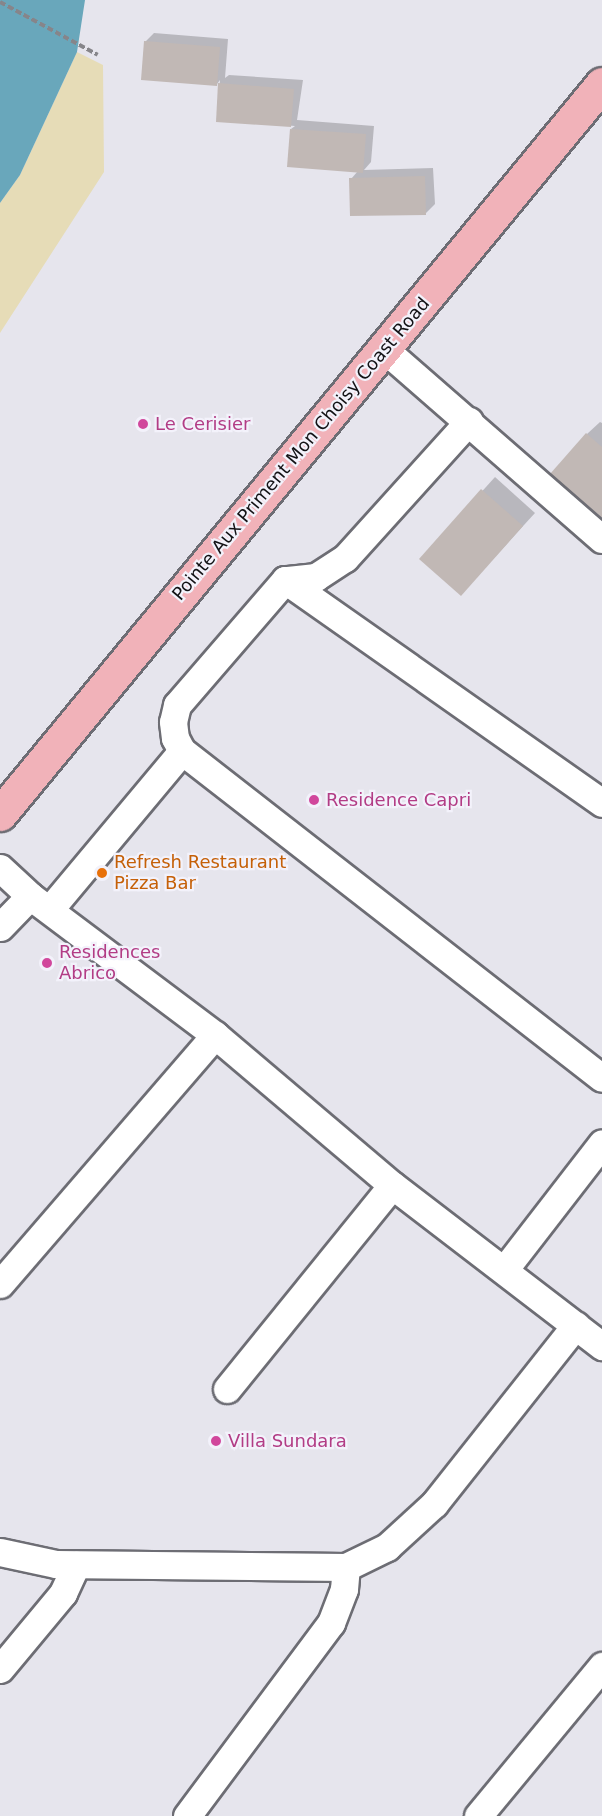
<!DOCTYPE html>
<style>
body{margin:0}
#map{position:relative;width:602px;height:1816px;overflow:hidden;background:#e6e5ed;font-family:"DejaVu Sans",sans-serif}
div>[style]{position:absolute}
.sand>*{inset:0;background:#e6dcb7}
.water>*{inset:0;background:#69a7bb}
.shadow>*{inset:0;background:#0003}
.building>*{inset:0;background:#c1b8b5}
.path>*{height:4px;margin-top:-2px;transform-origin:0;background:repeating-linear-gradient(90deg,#86858a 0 6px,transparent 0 9px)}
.roads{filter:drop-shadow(2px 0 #6d6d74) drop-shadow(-2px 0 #6d6d74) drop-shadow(0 2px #6d6d74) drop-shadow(0 -2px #6d6d74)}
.minor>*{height:27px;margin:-13.5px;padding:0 13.5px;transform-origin:13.5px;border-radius:13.5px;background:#fff}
.major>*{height:33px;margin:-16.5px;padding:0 16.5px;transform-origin:16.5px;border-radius:16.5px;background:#f1b2b9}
.dots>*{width:16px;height:16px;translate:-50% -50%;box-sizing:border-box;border:3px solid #f3f2fb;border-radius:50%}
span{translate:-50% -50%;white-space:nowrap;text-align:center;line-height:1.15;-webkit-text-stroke:4.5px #f3f2fb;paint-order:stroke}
.hotel-label{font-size:18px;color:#b23c85}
.left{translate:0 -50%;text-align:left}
.street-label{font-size:18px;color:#131215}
.food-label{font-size:18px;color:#c56008}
</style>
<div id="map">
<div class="sand">
<i style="clip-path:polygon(77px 52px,103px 65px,104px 172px,0 333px,0 203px,20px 175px)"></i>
</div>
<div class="water">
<i style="clip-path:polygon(0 0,85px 0,77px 52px,20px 175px,0 203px)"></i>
</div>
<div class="shadow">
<i style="clip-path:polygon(154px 33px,228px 39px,225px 78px,229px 75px,303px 80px,297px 120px,374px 126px,371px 162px,364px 170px,433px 168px,435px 204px,426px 213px,351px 179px,358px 171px,291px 129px,295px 126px,217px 120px,220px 80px,217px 84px,145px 42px)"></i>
<i style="clip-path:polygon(600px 422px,602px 423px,602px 516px,587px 434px)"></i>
<i style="clip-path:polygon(495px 477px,535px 513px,473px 581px,421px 559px)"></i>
</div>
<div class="building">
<i style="clip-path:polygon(144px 41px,220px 47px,217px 86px,141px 80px)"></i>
<i style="clip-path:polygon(218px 83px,294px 89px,291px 127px,216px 122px)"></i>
<i style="clip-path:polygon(290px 129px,366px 134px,363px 173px,287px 167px)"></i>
<i style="clip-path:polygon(425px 176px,426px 215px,350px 216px,349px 178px)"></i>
<i style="clip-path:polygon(586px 433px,602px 447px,602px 518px,550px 474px)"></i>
<i style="clip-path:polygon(481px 489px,523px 526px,461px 596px,419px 559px)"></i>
</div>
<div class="path">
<i style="left:0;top:2px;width:111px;rotate:28.4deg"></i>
</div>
<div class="roads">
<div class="minor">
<i style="left:384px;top:349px;width:289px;rotate:41.1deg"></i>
<i style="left:469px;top:421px;width:185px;rotate:132.1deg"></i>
<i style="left:345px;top:558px;width:35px;rotate:147deg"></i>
<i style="left:316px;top:577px;width:31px;rotate:174deg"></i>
<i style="left:285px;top:580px;width:165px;rotate:130.8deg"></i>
<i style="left:177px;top:705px;width:17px;rotate:103deg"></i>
<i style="left:173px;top:722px;width:16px;rotate:83deg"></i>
<i style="left:175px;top:738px;width:15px;rotate:62deg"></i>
<i style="left:182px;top:751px;width:532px;rotate:37.9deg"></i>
<i style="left:285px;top:580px;width:388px;rotate:35.1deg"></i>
<i style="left:0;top:868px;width:41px;rotate:43deg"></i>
<i style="left:30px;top:896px;width:231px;rotate:36.9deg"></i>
<i style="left:215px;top:1035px;width:232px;rotate:40.3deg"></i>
<i style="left:392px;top:1185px;width:265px;rotate:37.5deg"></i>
<i style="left:50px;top:909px;width:206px;rotate:-50.1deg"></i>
<i style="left:0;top:927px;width:43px;rotate:-45.9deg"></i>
<i style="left:504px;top:1270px;width:160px;rotate:-52.3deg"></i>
<i style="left:0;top:1284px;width:329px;rotate:-49.2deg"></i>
<i style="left:227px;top:1389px;width:262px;rotate:-51deg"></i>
<i style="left:0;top:1552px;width:57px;rotate:12.1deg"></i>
<i style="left:56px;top:1564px;width:290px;rotate:0.6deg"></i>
<i style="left:346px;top:1567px;width:46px;rotate:-26deg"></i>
<i style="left:387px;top:1547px;width:64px;rotate:-42.5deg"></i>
<i style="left:434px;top:1504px;width:228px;rotate:-51.6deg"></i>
<i style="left:0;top:1669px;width:99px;rotate:-50.3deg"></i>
<i style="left:63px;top:1593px;width:31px;rotate:-65deg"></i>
<i style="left:187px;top:1816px;width:241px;rotate:-53.3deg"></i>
<i style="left:331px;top:1623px;width:36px;rotate:-69deg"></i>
<i style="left:344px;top:1589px;width:22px;rotate:-85deg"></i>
<i style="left:478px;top:1816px;width:195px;rotate:-50.4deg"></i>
</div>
<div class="major">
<i style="left:0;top:814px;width:946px;rotate:-50.49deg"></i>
</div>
</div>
<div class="dots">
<i style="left:143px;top:424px;background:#d1479c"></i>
<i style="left:314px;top:800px;background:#d1479c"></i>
<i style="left:102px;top:873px;background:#e8710a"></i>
<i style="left:47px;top:963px;background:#d1479c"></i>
<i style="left:216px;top:1441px;background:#d1479c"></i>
</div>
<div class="hotel-label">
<span class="left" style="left:155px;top:424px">Le Cerisier</span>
<span class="left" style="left:326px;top:800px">Residence Capri</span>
<span class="left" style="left:59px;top:963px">Residences<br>Abrico</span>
<span class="left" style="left:228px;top:1441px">Villa Sundara</span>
</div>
<div class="street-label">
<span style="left:301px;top:449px;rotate:-50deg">Pointe Aux Priment Mon Choisy Coast Road</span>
</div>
<div class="food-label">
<span class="left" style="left:114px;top:873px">Refresh Restaurant<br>Pizza Bar</span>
</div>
</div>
